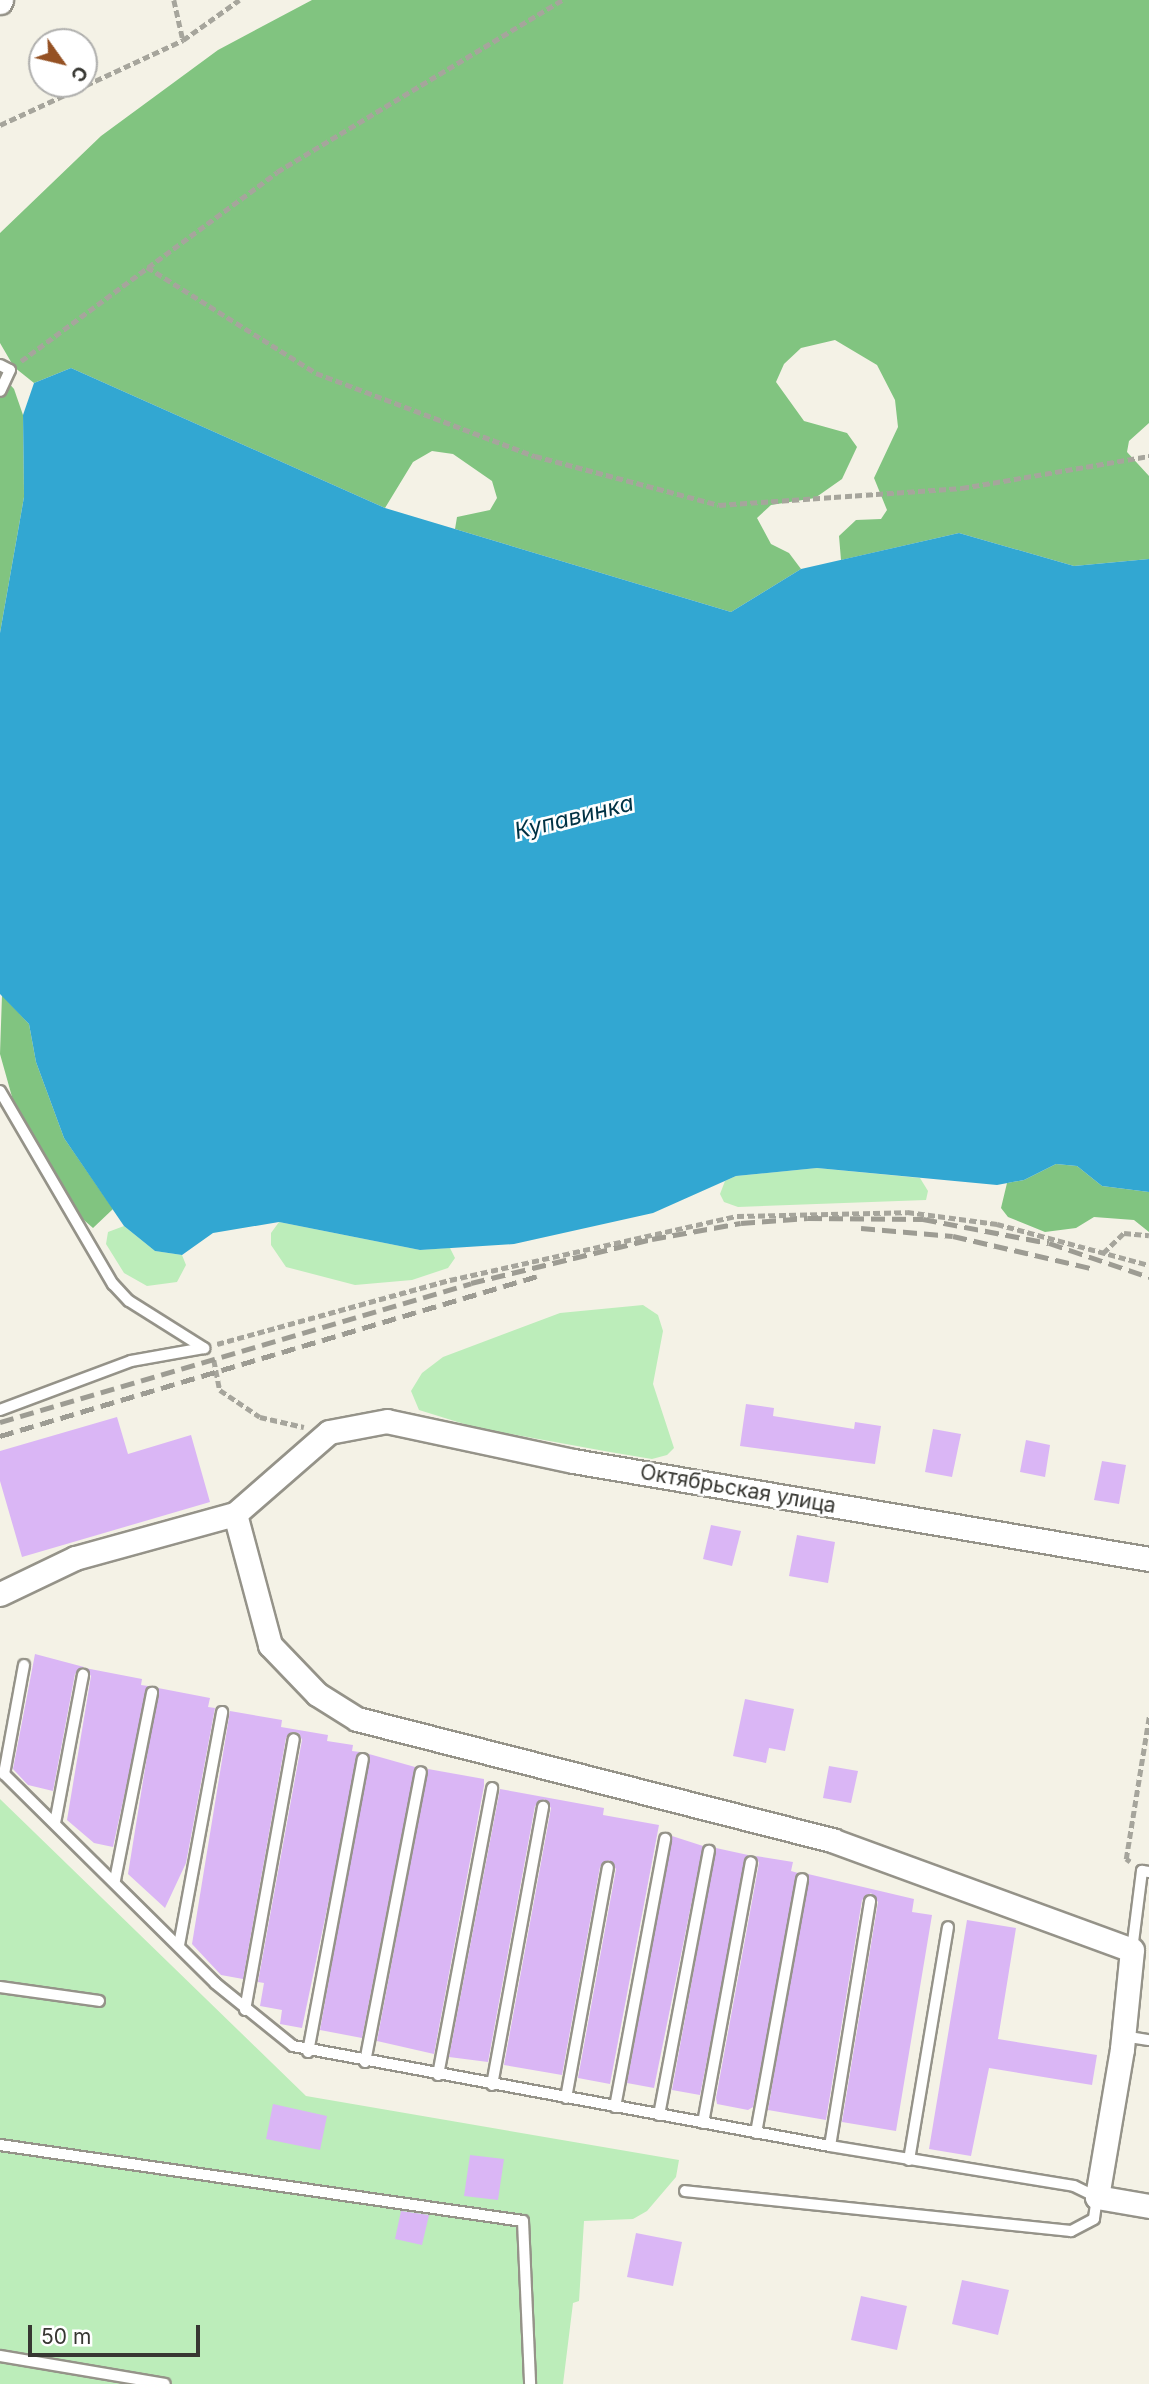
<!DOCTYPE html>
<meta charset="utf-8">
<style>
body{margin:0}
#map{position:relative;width:1149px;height:2384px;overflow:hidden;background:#f4f2e6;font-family:Inter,sans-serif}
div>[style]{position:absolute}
.green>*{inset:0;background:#bcedba}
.forest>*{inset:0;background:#81c480}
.water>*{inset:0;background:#32a7d2}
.building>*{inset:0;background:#dab6f5}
.path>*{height:4.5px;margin-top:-2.25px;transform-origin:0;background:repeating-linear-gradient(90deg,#a6a59c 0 7px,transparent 0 10.5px)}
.roads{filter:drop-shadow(2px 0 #959389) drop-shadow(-2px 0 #959389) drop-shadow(0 2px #959389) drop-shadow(0 -2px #959389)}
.lane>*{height:10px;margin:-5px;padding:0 5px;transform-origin:5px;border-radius:5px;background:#fff}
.street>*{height:23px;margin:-11.5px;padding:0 11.5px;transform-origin:11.5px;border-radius:11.5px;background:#fff}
.rail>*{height:5px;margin-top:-2.5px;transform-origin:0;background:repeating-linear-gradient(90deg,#9d9c93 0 14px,transparent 0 21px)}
span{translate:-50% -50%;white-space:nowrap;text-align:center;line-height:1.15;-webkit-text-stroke:5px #fff;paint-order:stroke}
.street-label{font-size:21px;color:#373732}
.water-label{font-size:23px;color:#003244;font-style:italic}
.north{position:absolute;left:28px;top:28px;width:70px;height:70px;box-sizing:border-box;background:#fff;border:2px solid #afafad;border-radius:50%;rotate:124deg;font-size:19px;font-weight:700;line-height:28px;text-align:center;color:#373732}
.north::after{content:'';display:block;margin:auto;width:24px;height:32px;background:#955123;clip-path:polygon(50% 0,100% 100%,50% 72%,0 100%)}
.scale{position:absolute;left:28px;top:2325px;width:172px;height:32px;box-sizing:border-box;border:4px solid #373732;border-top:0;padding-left:9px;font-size:21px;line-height:24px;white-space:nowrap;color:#373732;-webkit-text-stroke:5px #fff;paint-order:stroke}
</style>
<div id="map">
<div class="green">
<i style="clip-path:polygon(817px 1168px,920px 1178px,928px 1191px,926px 1200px,738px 1207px,724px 1202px,720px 1194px,725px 1181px,736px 1176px)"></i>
<i style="clip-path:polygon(279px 1222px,420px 1250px,450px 1248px,455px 1258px,448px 1268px,412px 1280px,355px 1285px,286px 1267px,271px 1245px,271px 1233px)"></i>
<i style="clip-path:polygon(124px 1226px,155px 1251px,182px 1255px,186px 1265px,177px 1282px,147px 1286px,124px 1273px,106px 1244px,108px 1232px)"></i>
<i style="clip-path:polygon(643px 1305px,658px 1315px,663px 1331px,653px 1384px,674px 1448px,667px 1455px,652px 1459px,610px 1452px,477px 1428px,419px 1410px,411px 1391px,422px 1373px,443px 1357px,560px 1313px)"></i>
<i style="clip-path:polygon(0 1799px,306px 2096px,679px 2160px,676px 2177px,647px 2211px,633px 2219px,584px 2221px,579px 2301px,573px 2303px,563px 2384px,0 2384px)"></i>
</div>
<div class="forest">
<i style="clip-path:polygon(312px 0,1149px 0,1149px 423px,1129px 441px,1127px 452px,1149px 476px,1149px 559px,1074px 566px,959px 533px,841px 560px,839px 536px,856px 520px,881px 519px,887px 510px,874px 478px,898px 427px,895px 400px,877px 365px,835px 340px,801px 348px,784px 364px,776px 382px,804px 421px,847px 433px,857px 447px,842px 479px,815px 498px,771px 505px,757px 518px,771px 544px,789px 553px,801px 569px,731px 612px,455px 529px,457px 517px,490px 510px,497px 498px,492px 481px,453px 454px,432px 451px,413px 462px,385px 508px,71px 368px,34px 383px,14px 367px,0 343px,0 233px,101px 136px,218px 50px)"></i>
<i style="clip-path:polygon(0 373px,14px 389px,23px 415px,24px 497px,0 633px)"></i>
<i style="clip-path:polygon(2px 995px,29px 1024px,36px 1062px,64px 1138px,113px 1209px,93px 1228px,77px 1214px,14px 1104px,0 1054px)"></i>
<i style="clip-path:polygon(1056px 1164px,1077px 1166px,1102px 1186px,1149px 1192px,1149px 1232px,1134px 1220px,1094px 1217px,1076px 1228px,1045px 1232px,1008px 1217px,1001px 1208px,1007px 1183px,1024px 1180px)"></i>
</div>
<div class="water">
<i style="clip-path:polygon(71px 368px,385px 508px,731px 612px,801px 569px,959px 533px,1074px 566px,1149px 559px,1149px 1192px,1102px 1186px,1077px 1166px,1056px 1164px,1024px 1180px,997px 1185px,817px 1168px,736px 1176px,653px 1213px,514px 1244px,420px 1250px,279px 1222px,213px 1233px,182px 1255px,155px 1251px,124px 1226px,64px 1138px,36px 1062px,29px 1024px,0 994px,0 633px,24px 497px,23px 415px,34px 383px)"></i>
</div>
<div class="building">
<i style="clip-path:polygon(746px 1404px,774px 1408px,773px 1416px,854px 1429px,855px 1422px,881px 1426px,875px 1464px,740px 1446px)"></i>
<i style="clip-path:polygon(117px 1417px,128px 1454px,191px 1435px,210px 1502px,22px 1557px,0 1481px,0 1451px)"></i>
<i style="clip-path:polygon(933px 1429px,961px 1434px,952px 1477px,925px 1472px)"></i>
<i style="clip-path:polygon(1026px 1440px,1050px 1445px,1045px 1477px,1020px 1472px)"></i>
<i style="clip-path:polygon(1102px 1461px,1126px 1465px,1119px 1504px,1094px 1500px)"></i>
<i style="clip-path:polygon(711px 1525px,741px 1531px,732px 1566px,703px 1559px)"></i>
<i style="clip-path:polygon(797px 1535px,835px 1542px,828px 1583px,789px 1576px)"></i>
<i style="clip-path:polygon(35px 1654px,84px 1667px,75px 1674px,53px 1791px,28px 1785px,13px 1769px)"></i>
<i style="clip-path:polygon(85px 1668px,142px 1679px,141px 1685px,148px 1686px,113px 1847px,94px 1843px,67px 1820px,91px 1676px)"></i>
<i style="clip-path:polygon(158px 1688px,210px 1698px,208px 1707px,215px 1708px,186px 1863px,165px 1908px,128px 1874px)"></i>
<i style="clip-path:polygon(745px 1699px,794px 1709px,785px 1751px,769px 1748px,766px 1763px,733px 1756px)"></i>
<i style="clip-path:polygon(230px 1711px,282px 1720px,281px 1727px,328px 1735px,327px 1741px,353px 1745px,352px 1751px,360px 1752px,302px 2028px,280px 2024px,282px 2010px,260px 2006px,264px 1983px,258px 1982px,302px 1740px,299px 1733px,291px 1732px,286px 1738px,243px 1979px,221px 1975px,192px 1944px)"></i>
<i style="clip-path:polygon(369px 1754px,415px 1767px,362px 2038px,320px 2030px)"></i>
<i style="clip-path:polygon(829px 1766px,858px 1771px,851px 1803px,823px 1798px)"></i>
<i style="clip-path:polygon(428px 1769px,484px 1779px,484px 1786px,434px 2054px,377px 2041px)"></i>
<i style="clip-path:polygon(500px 1789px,604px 1808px,603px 1815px,659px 1825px,610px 2084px,578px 2078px,616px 1869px,609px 1860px,600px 1867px,562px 2075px,504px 2065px,551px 1808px,544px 1799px,535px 1806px,488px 2062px,449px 2057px)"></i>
<i style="clip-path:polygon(672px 1836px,703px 1846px,654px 2088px,627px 2083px)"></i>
<i style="clip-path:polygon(716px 1848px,748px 1855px,700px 2095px,672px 2090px)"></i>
<i style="clip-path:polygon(756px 1856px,793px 1862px,791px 1871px,798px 1873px,753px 2107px,748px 2110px,717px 2104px,716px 2098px,759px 1863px)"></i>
<i style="clip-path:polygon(808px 1874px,914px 1899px,912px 1912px,932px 1915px,896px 2131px,842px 2122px,878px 1902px,871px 1893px,862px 1900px,826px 2120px,768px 2110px)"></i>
<i style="clip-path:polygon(967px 1920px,1016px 1928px,998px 2039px,1097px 2055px,1092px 2085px,989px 2068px,971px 2156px,929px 2149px)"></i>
<i style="clip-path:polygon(273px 2104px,327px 2116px,320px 2150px,266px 2139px)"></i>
<i style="clip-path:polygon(470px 2155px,504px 2159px,498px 2200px,464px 2196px)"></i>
<i style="clip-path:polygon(401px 2211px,429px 2215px,422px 2245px,395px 2239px)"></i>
<i style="clip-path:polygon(636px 2233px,682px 2242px,673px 2286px,627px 2277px)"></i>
<i style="clip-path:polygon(962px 2280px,1009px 2290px,998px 2335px,952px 2324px)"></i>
<i style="clip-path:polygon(861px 2296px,907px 2306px,897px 2350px,851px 2340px)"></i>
</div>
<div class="path">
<i style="left:174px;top:0;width:41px;rotate:77.3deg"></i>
<i style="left:0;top:125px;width:202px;rotate:-24.9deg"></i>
<i style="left:183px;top:40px;width:69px;rotate:-35.5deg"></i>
<i style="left:147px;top:267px;width:199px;rotate:32.1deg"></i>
<i style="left:316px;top:373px;width:234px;rotate:20.8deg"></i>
<i style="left:535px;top:456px;width:190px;rotate:14.9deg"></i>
<i style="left:719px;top:505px;width:244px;rotate:-4deg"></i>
<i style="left:962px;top:488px;width:190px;rotate:-9.7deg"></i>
<i style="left:21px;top:361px;width:318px;rotate:-36.4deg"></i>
<i style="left:277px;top:172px;width:333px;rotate:-31.1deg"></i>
<i style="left:1103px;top:1253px;width:29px;rotate:-44deg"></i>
<i style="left:1124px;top:1233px;width:25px;rotate:5deg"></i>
<i style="left:217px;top:1344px;width:242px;rotate:-15.4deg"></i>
<i style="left:450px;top:1280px;width:294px;rotate:-12.6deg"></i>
<i style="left:737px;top:1216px;width:170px;rotate:-1.3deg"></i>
<i style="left:907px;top:1212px;width:91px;rotate:7.6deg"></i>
<i style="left:997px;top:1224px;width:157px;rotate:15.1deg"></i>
<i style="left:214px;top:1360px;width:31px;rotate:79deg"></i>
<i style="left:220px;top:1390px;width:48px;rotate:34deg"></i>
<i style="left:260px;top:1417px;width:45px;rotate:12.8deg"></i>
<i style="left:1130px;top:1862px;width:5px;rotate:-143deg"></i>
<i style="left:1126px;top:1859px;width:144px;rotate:-80.8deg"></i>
</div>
<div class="roads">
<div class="lane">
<i style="left:0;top:365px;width:11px;rotate:27deg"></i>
<i style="left:10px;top:370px;width:23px;rotate:115deg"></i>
<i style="left:0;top:1091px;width:224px;rotate:59.7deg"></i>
<i style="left:113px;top:1284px;width:23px;rotate:47deg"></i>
<i style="left:129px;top:1301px;width:89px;rotate:32.1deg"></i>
<i style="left:0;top:1410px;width:140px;rotate:-20.5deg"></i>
<i style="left:131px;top:1361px;width:74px;rotate:-10.1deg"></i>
<i style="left:24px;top:1665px;width:111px;rotate:100.4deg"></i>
<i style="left:4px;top:1774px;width:297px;rotate:44.7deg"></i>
<i style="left:215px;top:1983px;width:100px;rotate:38.9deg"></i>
<i style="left:293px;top:2046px;width:546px;rotate:10.55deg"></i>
<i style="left:830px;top:2146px;width:247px;rotate:9.3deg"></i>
<i style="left:1074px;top:2186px;width:25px;rotate:26deg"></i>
<i style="left:1097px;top:2197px;width:22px;rotate:98deg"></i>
<i style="left:1094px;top:2219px;width:26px;rotate:152deg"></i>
<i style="left:1071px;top:2231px;width:388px;rotate:-174.1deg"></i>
<i style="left:55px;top:1823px;width:151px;rotate:-79.3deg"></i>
<i style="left:115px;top:1880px;width:191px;rotate:-78.8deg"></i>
<i style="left:179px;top:1945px;width:237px;rotate:-79.5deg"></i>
<i style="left:1132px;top:1950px;width:80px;rotate:-82.8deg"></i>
<i style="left:1142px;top:1871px;width:7px;rotate:8deg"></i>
<i style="left:0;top:1987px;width:100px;rotate:8deg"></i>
<i style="left:245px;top:2010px;width:275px;rotate:-79.8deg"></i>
<i style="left:1123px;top:2036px;width:26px;rotate:9deg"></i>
<i style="left:308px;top:2052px;width:298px;rotate:-79.4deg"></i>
<i style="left:365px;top:2062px;width:295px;rotate:-79.1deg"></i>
<i style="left:438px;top:2075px;width:292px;rotate:-79.3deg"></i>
<i style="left:492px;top:2085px;width:283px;rotate:-79.6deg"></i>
<i style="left:566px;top:2098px;width:234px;rotate:-79.7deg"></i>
<i style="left:615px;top:2107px;width:273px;rotate:-79.4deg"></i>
<i style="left:659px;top:2115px;width:269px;rotate:-79.3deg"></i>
<i style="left:703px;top:2123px;width:265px;rotate:-79.6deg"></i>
<i style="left:756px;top:2133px;width:258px;rotate:-79.7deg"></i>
<i style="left:0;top:2145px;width:528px;rotate:8.27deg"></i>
<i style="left:523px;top:2221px;width:163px;rotate:87.5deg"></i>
<i style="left:830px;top:2146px;width:248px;rotate:-80.7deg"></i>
<i style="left:909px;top:2160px;width:236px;rotate:-80.5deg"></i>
<i style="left:0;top:2356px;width:167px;rotate:9.6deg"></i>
</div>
<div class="street">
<i style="left:0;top:2px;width:2px;rotate:-63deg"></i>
<i style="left:1149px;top:1559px;width:584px;rotate:-170.34deg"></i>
<i style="left:573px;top:1461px;width:190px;rotate:-167.9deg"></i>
<i style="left:387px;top:1421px;width:59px;rotate:169.3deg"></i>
<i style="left:329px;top:1432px;width:125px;rotate:138.9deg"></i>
<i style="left:235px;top:1514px;width:136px;rotate:75deg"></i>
<i style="left:270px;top:1645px;width:68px;rotate:46.2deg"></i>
<i style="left:317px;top:1694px;width:47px;rotate:32deg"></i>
<i style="left:357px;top:1719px;width:492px;rotate:14.3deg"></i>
<i style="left:834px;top:1841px;width:317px;rotate:20.1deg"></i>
<i style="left:1132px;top:1950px;width:100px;rotate:95.8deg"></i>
<i style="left:1122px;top:2049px;width:150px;rotate:99.6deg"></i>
<i style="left:1097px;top:2197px;width:53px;rotate:9.8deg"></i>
<i style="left:0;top:1594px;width:83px;rotate:-25.6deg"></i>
<i style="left:75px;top:1558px;width:166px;rotate:-15.4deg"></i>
</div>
</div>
<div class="rail">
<i style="left:861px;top:1228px;width:92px;rotate:5deg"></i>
<i style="left:953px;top:1236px;width:146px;rotate:13.1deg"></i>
<i style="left:0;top:1422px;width:491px;rotate:-16.4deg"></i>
<i style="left:471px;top:1283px;width:186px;rotate:-13.7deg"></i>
<i style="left:652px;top:1239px;width:90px;rotate:-10.2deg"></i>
<i style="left:741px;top:1223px;width:67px;rotate:-4.3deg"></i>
<i style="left:808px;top:1218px;width:115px;rotate:0.5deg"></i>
<i style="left:923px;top:1219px;width:128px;rotate:10.8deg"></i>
<i style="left:1049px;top:1243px;width:106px;rotate:18.8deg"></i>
<i style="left:0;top:1436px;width:564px;rotate:-16.57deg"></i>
</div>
<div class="street-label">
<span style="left:738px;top:1489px;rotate:10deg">Октябрьская улица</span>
</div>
<div class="water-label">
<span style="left:574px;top:817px;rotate:-14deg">Купавинка</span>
</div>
<div class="north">С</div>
<div class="scale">50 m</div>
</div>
